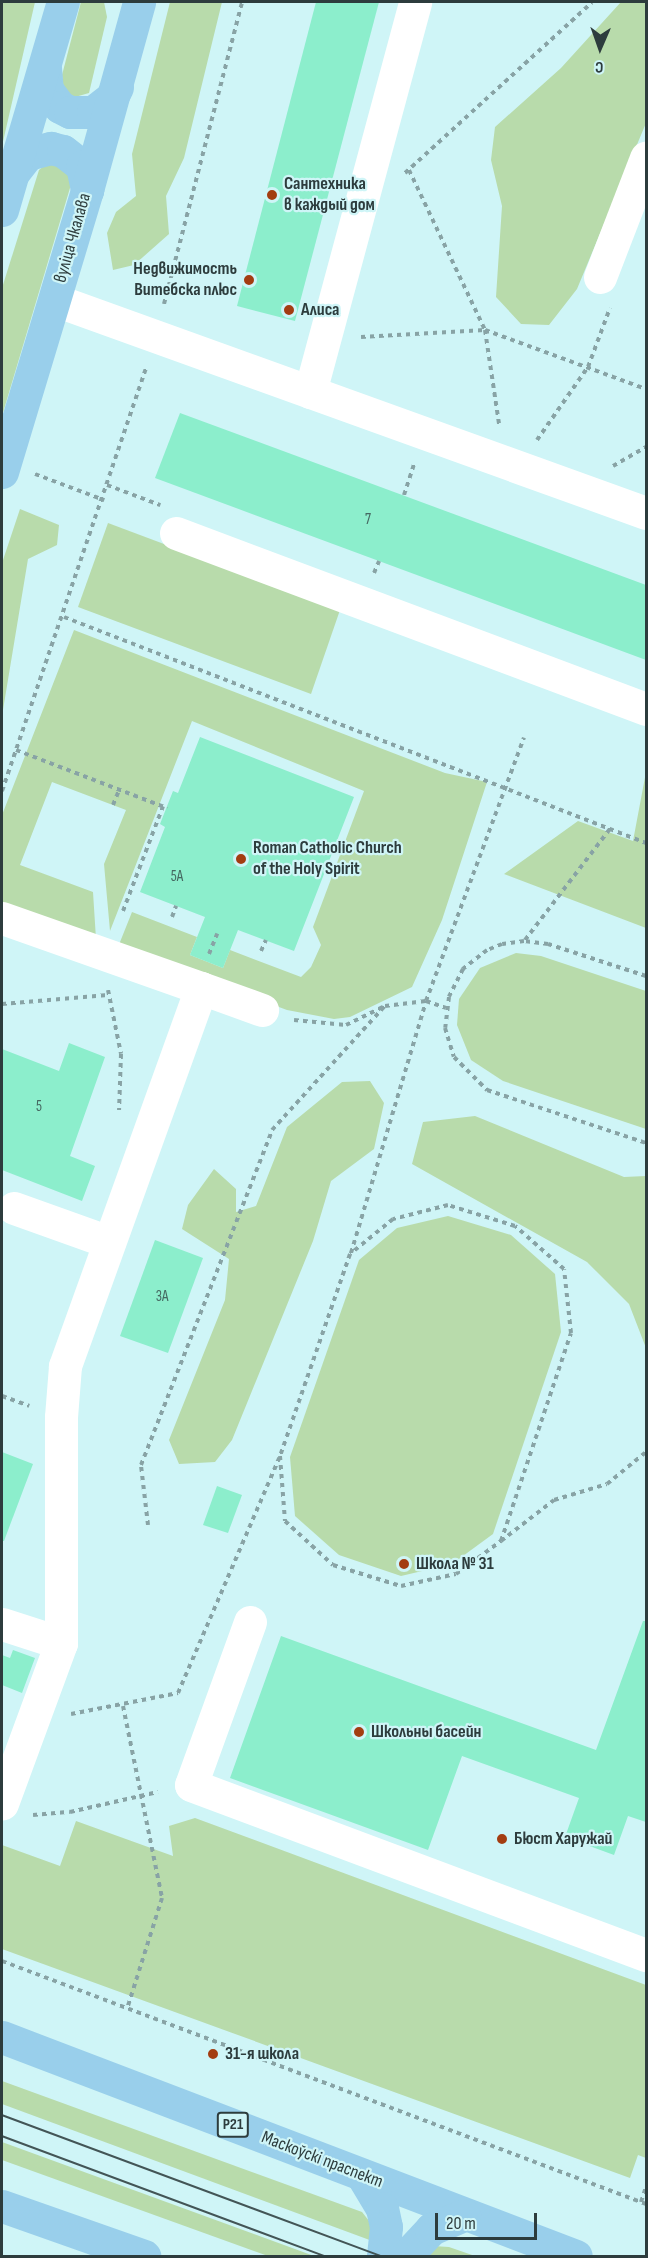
<!DOCTYPE html>
<meta charset="utf-8">
<style>
body{margin:0}
#map{position:relative;width:648px;height:2258px;overflow:hidden;background:#cff5f7;font-family:"Sofia Sans Condensed",sans-serif}
div>[style]{position:absolute}
.green>*{inset:0;background:#b8dbab}
.building>*{inset:0;background:#8ceecc}
.path>*{height:4px;margin-top:-2px;transform-origin:0;background:repeating-linear-gradient(90deg,#88a3a5 0 4.5px,transparent 0 9px)}
.minor>*{height:33px;margin:-16.5px;padding:0 16.5px;transform-origin:16.5px;border-radius:16.5px;background:#fff}
.major>*{height:33px;margin:-16.5px;padding:0 16.5px;transform-origin:16.5px;border-radius:16.5px;background:#99cfeb}
.tram>*{height:1.5px;margin:-0.75px;padding:0 0.75px;transform-origin:0.75px;border-radius:0.75px;background:#435556}
.dots>*{width:16px;height:16px;translate:-50% -50%;box-sizing:border-box;border:3px solid #cff5f7;border-radius:50%}
span{translate:-50% -50%;white-space:nowrap;text-align:center;line-height:1.15;-webkit-text-stroke:4.5px #cff5f7;paint-order:stroke}
.number-label{font-size:15px;color:#456861}
.number-label span{-webkit-text-stroke-width:0}
.shield-label span{padding:2px 4px;background:#cff5f7;border:2px solid;border-radius:4px;-webkit-text-stroke-width:0}
.shield-label{font-size:16px;color:#2d3c3d;font-weight:700}
.poi-label{font-size:18px;color:#2d3c3d;font-weight:700}
.left{translate:0 -50%;text-align:left}
.right{translate:-100% -50%;text-align:right}
.street-label{font-size:18px;color:#2d3c3d}
.frame{position:absolute;inset:0;border:3px solid #2d3c3d;pointer-events:none}
.north{position:absolute;left:570px;top:18px;width:60px;height:60px;-webkit-text-stroke:4px #cff5f7;paint-order:stroke;rotate:182deg;font-size:16px;font-weight:700;line-height:24px;text-align:center;color:#2d3c3d}
.north::after{content:'';display:block;margin:auto;width:21px;height:27px;background:#2d3c3d;clip-path:polygon(50% 0,100% 100%,50% 72%,0 100%)}
.scale{position:absolute;left:435px;top:2213px;width:102px;height:27px;box-sizing:border-box;border:3px solid #2d3c3d;border-top:0;padding-left:8px;font-size:18px;line-height:21px;white-space:nowrap;color:#2d3c3d;-webkit-text-stroke:4px #cff5f7;paint-order:stroke}
</style>
<div id="map">
<div class="green">
<i style="clip-path:polygon(2px 2px,35px 2px,2px 146px)"></i>
<i style="clip-path:polygon(81px 2px,104px 2px,107px 17px,89px 93px,75px 97px,64px 91px,62px 75px)"></i>
<i style="clip-path:polygon(170px 2px,222px 2px,184px 158px,166px 196px,169px 234px,134px 265px,113px 270px,107px 233px,116px 212px,136px 196px,132px 154px)"></i>
<i style="clip-path:polygon(621px 2px,646px 2px,646px 123px,577px 289px,549px 325px,521px 324px,496px 297px,502px 206px,491px 160px,495px 127px,561px 68px)"></i>
<i style="clip-path:polygon(50px 161px,73px 178px,2px 416px,2px 288px,39px 170px)"></i>
<i style="clip-path:polygon(20px 509px,59px 525px,57px 545px,28px 559px,2px 716px,2px 563px)"></i>
<i style="clip-path:polygon(108px 523px,340px 610px,311px 694px,78px 607px)"></i>
<i style="clip-path:polygon(74px 630px,445px 773px,487px 782px,442px 920px,412px 987px,350px 1017px,334px 1019px,287px 1010px,118px 947px,132px 912px,197px 937px,190px 955px,223px 968px,230px 950px,301px 977px,311px 967px,321px 945px,313px 927px,364px 791px,192px 721px,110px 931px,104px 864px,126px 810px,52px 782px,20px 865px,93px 892px,96px 939px,2px 902px,2px 815px)"></i>
<i style="clip-path:polygon(646px 772px,646px 928px,504px 874px,578px 821px,633px 841px)"></i>
<i style="clip-path:polygon(516px 953px,541px 956px,646px 991px,646px 1129px,503px 1081px,471px 1060px,457px 1025px,459px 999px,480px 968px)"></i>
<i style="clip-path:polygon(370px 1081px,384px 1103px,374px 1149px,331px 1181px,313px 1241px,232px 1440px,215px 1462px,179px 1464px,169px 1440px,225px 1300px,229px 1259px,182px 1229px,188px 1205px,214px 1169px,236px 1189px,236px 1212px,256px 1206px,287px 1127px,342px 1082px)"></i>
<i style="clip-path:polygon(475px 1116px,624px 1177px,646px 1176px,646px 1348px,629px 1304px,587px 1262px,412px 1164px,423px 1122px)"></i>
<i style="clip-path:polygon(448px 1216px,511px 1235px,555px 1274px,561px 1332px,493px 1534px,452px 1564px,401px 1576px,339px 1555px,295px 1516px,290px 1457px,359px 1260px,397px 1228px)"></i>
<i style="clip-path:polygon(195px 1818px,646px 1985px,646px 2158px,638px 2155px,630px 2178px,2px 1949px,2px 1845px,60px 1866px,76px 1821px,173px 1856px,169px 1826px)"></i>
<i style="clip-path:polygon(2px 2081px,362px 2212px,373px 2226px,375px 2242px,2px 2104px)"></i>
<i style="clip-path:polygon(2px 2142px,314px 2256px,268px 2256px,2px 2160px)"></i>
<i style="clip-path:polygon(433px 2246px,449px 2247px,475px 2256px,419px 2256px)"></i>
</div>
<div class="building">
<i style="clip-path:polygon(316px 2px,379px 2px,295px 321px,237px 306px)"></i>
<i style="clip-path:polygon(180px 413px,646px 585px,646px 660px,155px 478px)"></i>
<i style="clip-path:polygon(200px 737px,354px 797px,294px 951px,238px 930px,223px 968px,190px 955px,205px 917px,140px 892px,165px 827px,160px 824px,173px 791px,178px 793px)"></i>
<i style="clip-path:polygon(69px 1043px,105px 1057px,70px 1156px,95px 1166px,82px 1201px,2px 1170px,2px 1049px,59px 1071px)"></i>
<i style="clip-path:polygon(155px 1240px,203px 1258px,168px 1353px,120px 1336px)"></i>
<i style="clip-path:polygon(2px 1452px,33px 1464px,4px 1541px,2px 1541px)"></i>
<i style="clip-path:polygon(217px 1486px,242px 1495px,228px 1533px,203px 1525px)"></i>
<i style="clip-path:polygon(643px 1621px,646px 1621px,646px 1822px,628px 1816px,614px 1855px,565px 1837px,579px 1798px,462px 1756px,428px 1850px,230px 1778px,281px 1636px,596px 1750px)"></i>
<i style="clip-path:polygon(13px 1650px,35px 1658px,22px 1693px,2px 1685px,2px 1655px,10px 1658px)"></i>
</div>
<div class="path">
<i style="left:409px;top:170px;width:177px;rotate:64.6deg"></i>
<i style="left:485px;top:330px;width:95px;rotate:81.5deg"></i>
<i style="left:405px;top:173px;width:253px;rotate:-42.4deg"></i>
<i style="left:164px;top:304px;width:312px;rotate:-75.5deg"></i>
<i style="left:361px;top:337px;width:124px;rotate:-3.2deg"></i>
<i style="left:485px;top:330px;width:171px;rotate:20.1deg"></i>
<i style="left:537px;top:440px;width:89px;rotate:-55.1deg"></i>
<i style="left:588px;top:367px;width:63px;rotate:-69.6deg"></i>
<i style="left:613px;top:466px;width:38px;rotate:-30deg"></i>
<i style="left:35px;top:474px;width:74px;rotate:20.6deg"></i>
<i style="left:107px;top:485px;width:57px;rotate:20.7deg"></i>
<i style="left:404px;top:495px;width:33px;rotate:-72deg"></i>
<i style="left:374px;top:573px;width:13px;rotate:-67deg"></i>
<i style="left:64px;top:617px;width:624px;rotate:21.22deg"></i>
<i style="left:16px;top:750px;width:162px;rotate:21deg"></i>
<i style="left:2px;top:791px;width:446px;rotate:-71.2deg"></i>
<i style="left:113px;top:805px;width:16px;rotate:-68deg"></i>
<i style="left:123px;top:911px;width:112px;rotate:-69.1deg"></i>
<i style="left:172px;top:917px;width:12px;rotate:-70deg"></i>
<i style="left:525px;top:940px;width:140px;rotate:-52.6deg"></i>
<i style="left:261px;top:951px;width:12px;rotate:-66deg"></i>
<i style="left:209px;top:954px;width:22px;rotate:-68deg"></i>
<i style="left:646px;top:976px;width:103px;rotate:-161.9deg"></i>
<i style="left:548px;top:944px;width:24px;rotate:-173deg"></i>
<i style="left:524px;top:941px;width:22px;rotate:172deg"></i>
<i style="left:502px;top:944px;width:16px;rotate:158deg"></i>
<i style="left:487px;top:950px;width:31px;rotate:142deg"></i>
<i style="left:463px;top:969px;width:31px;rotate:117deg"></i>
<i style="left:449px;top:997px;width:31px;rotate:97deg"></i>
<i style="left:445px;top:1028px;width:30px;rotate:73deg"></i>
<i style="left:454px;top:1057px;width:47px;rotate:45deg"></i>
<i style="left:487px;top:1090px;width:168px;rotate:18.4deg"></i>
<i style="left:108px;top:990px;width:65px;rotate:78.5deg"></i>
<i style="left:121px;top:1054px;width:56px;rotate:92deg"></i>
<i style="left:2px;top:1004px;width:106px;rotate:-4.9deg"></i>
<i style="left:294px;top:1020px;width:52px;rotate:5.5deg"></i>
<i style="left:346px;top:1025px;width:43px;rotate:-26deg"></i>
<i style="left:385px;top:1006px;width:41px;rotate:-7deg"></i>
<i style="left:426px;top:1001px;width:281px;rotate:-69.6deg"></i>
<i style="left:351px;top:1253px;width:263px;rotate:-73.4deg"></i>
<i style="left:426px;top:1001px;width:21px;rotate:19deg"></i>
<i style="left:2px;top:1396px;width:29px;rotate:20deg"></i>
<i style="left:148px;top:1525px;width:60px;rotate:-96.7deg"></i>
<i style="left:141px;top:1465px;width:360px;rotate:-68.6deg"></i>
<i style="left:272px;top:1130px;width:168px;rotate:-47.7deg"></i>
<i style="left:501px;top:1541px;width:219px;rotate:-71.4deg"></i>
<i style="left:571px;top:1333px;width:64px;rotate:-96.2deg"></i>
<i style="left:564px;top:1269px;width:65px;rotate:-138.7deg"></i>
<i style="left:515px;top:1226px;width:70px;rotate:-162.6deg"></i>
<i style="left:448px;top:1205px;width:57px;rotate:165.7deg"></i>
<i style="left:393px;top:1219px;width:55px;rotate:140.9deg"></i>
<i style="left:350px;top:1254px;width:214px;rotate:109.1deg"></i>
<i style="left:280px;top:1456px;width:65px;rotate:85.6deg"></i>
<i style="left:285px;top:1521px;width:65px;rotate:42.5deg"></i>
<i style="left:333px;top:1565px;width:71px;rotate:17.2deg"></i>
<i style="left:401px;top:1586px;width:56px;rotate:-12.3deg"></i>
<i style="left:456px;top:1574px;width:56px;rotate:-36.3deg"></i>
<i style="left:501px;top:1541px;width:67px;rotate:-37.7deg"></i>
<i style="left:554px;top:1500px;width:55px;rotate:-16.8deg"></i>
<i style="left:607px;top:1484px;width:50px;rotate:-39.4deg"></i>
<i style="left:123px;top:1706px;width:196px;rotate:78.5deg"></i>
<i style="left:162px;top:1898px;width:116px;rotate:107.5deg"></i>
<i style="left:71px;top:1714px;width:109px;rotate:-11.1deg"></i>
<i style="left:178px;top:1693px;width:256px;rotate:-66.7deg"></i>
<i style="left:33px;top:1815px;width:37px;rotate:-5deg"></i>
<i style="left:70px;top:1812px;width:90px;rotate:-12.8deg"></i>
<i style="left:2px;top:1961px;width:688px;rotate:20.67deg"></i>
<i style="left:641px;top:2202px;width:16px;rotate:-72deg"></i>
</div>
<div class="minor">
<i style="left:600px;top:277px;width:128px;rotate:-68.9deg"></i>
<i style="left:55px;top:300px;width:628px;rotate:19.82deg"></i>
<i style="left:310px;top:392px;width:404px;rotate:-74.9deg"></i>
<i style="left:176px;top:533px;width:502px;rotate:20.53deg"></i>
<i style="left:2px;top:918px;width:211px;rotate:19.4deg"></i>
<i style="left:201px;top:988px;width:402px;rotate:109.8deg"></i>
<i style="left:65px;top:1366px;width:51px;rotate:94.5deg"></i>
<i style="left:61px;top:1417px;width:226px;rotate:90deg"></i>
<i style="left:61px;top:1643px;width:171px;rotate:110.2deg"></i>
<i style="left:201px;top:988px;width:65px;rotate:19.8deg"></i>
<i style="left:14px;top:1208px;width:101px;rotate:19.7deg"></i>
<i style="left:250px;top:1622px;width:173px;rotate:109.9deg"></i>
<i style="left:191px;top:1785px;width:486px;rotate:20.5deg"></i>
<i style="left:2px;top:1624px;width:62px;rotate:17.9deg"></i>
</div>
<div class="major">
<i style="left:45px;top:68px;width:22px;rotate:85deg"></i>
<i style="left:47px;top:90px;width:21px;rotate:53deg"></i>
<i style="left:60px;top:107px;width:11px;rotate:27deg"></i>
<i style="left:70px;top:112px;width:23px"></i>
<i style="left:93px;top:112px;width:24px;rotate:-38deg"></i>
<i style="left:112px;top:97px;width:11px;rotate:-63deg"></i>
<i style="left:13px;top:173px;width:24px;rotate:-52deg"></i>
<i style="left:28px;top:154px;width:24px;rotate:-15deg"></i>
<i style="left:51px;top:148px;width:12px;rotate:14deg"></i>
<i style="left:63px;top:151px;width:24px;rotate:38deg"></i>
<i style="left:82px;top:166px;width:25px;rotate:78deg"></i>
<i style="left:2px;top:210px;width:217px;rotate:-73.7deg"></i>
<i style="left:2px;top:472px;width:295px;rotate:-73.2deg"></i>
<i style="left:87px;top:190px;width:195px;rotate:-74.5deg"></i>
<i style="left:2px;top:2037px;width:614px;rotate:20.88deg"></i>
<i style="left:362px;top:2175px;width:39px;rotate:59deg"></i>
<i style="left:382px;top:2208px;width:19px;rotate:78deg"></i>
<i style="left:386px;top:2227px;width:29px;rotate:96deg"></i>
<i style="left:2px;top:2206px;width:151px;rotate:19.4deg"></i>
<i style="left:406px;top:2256px;width:37px;rotate:-47deg"></i>
<i style="left:431px;top:2229px;width:36px;rotate:-23deg"></i>
</div>
<div class="tram">
<i style="left:2px;top:2115px;width:405px;rotate:20.4deg"></i>
<i style="left:2px;top:2136px;width:344px;rotate:20.4deg"></i>
</div>
<div class="dots">
<i style="left:272px;top:195px;background:#a33d11"></i>
<i style="left:249px;top:280px;background:#a33d11"></i>
<i style="left:289px;top:310px;background:#a33d11"></i>
<i style="left:241px;top:859px;background:#a33d11"></i>
<i style="left:404px;top:1564px;background:#a33d11"></i>
<i style="left:359px;top:1732px;background:#a33d11"></i>
<i style="left:502px;top:1839px;background:#a33d11"></i>
<i style="left:213px;top:2054px;background:#a33d11"></i>
</div>
<div class="number-label">
<span style="left:368px;top:520px">7</span>
<span style="left:177px;top:877px">5А</span>
<span style="left:39px;top:1107px">5</span>
<span style="left:162px;top:1297px">3А</span>
</div>
<div class="shield-label">
<span style="left:233px;top:2125px">Р21</span>
</div>
<div class="poi-label">
<span class="left" style="left:284px;top:195px">Сантехника<br>в каждый дом</span>
<span class="right" style="left:237px;top:280px">Недвижимость<br>Витебска плюс</span>
<span class="left" style="left:301px;top:310px">Алиса</span>
<span class="left" style="left:253px;top:859px">Roman Catholic Church<br>of the Holy Spirit</span>
<span class="left" style="left:416px;top:1564px">Школа № 31</span>
<span class="left" style="left:371px;top:1732px">Школьны басейн</span>
<span class="left" style="left:514px;top:1839px">Бюст Харужай</span>
<span class="left" style="left:225px;top:2054px">31-я школа</span>
</div>
<div class="street-label">
<span style="left:73px;top:238px;rotate:-74deg">вуліца Чкалава</span>
<span style="left:322px;top:2160px;rotate:21deg">Маскоўскі праспект</span>
</div>
<div class="frame"></div>
<div class="north">С</div>
<div class="scale">20 m</div>
</div>
